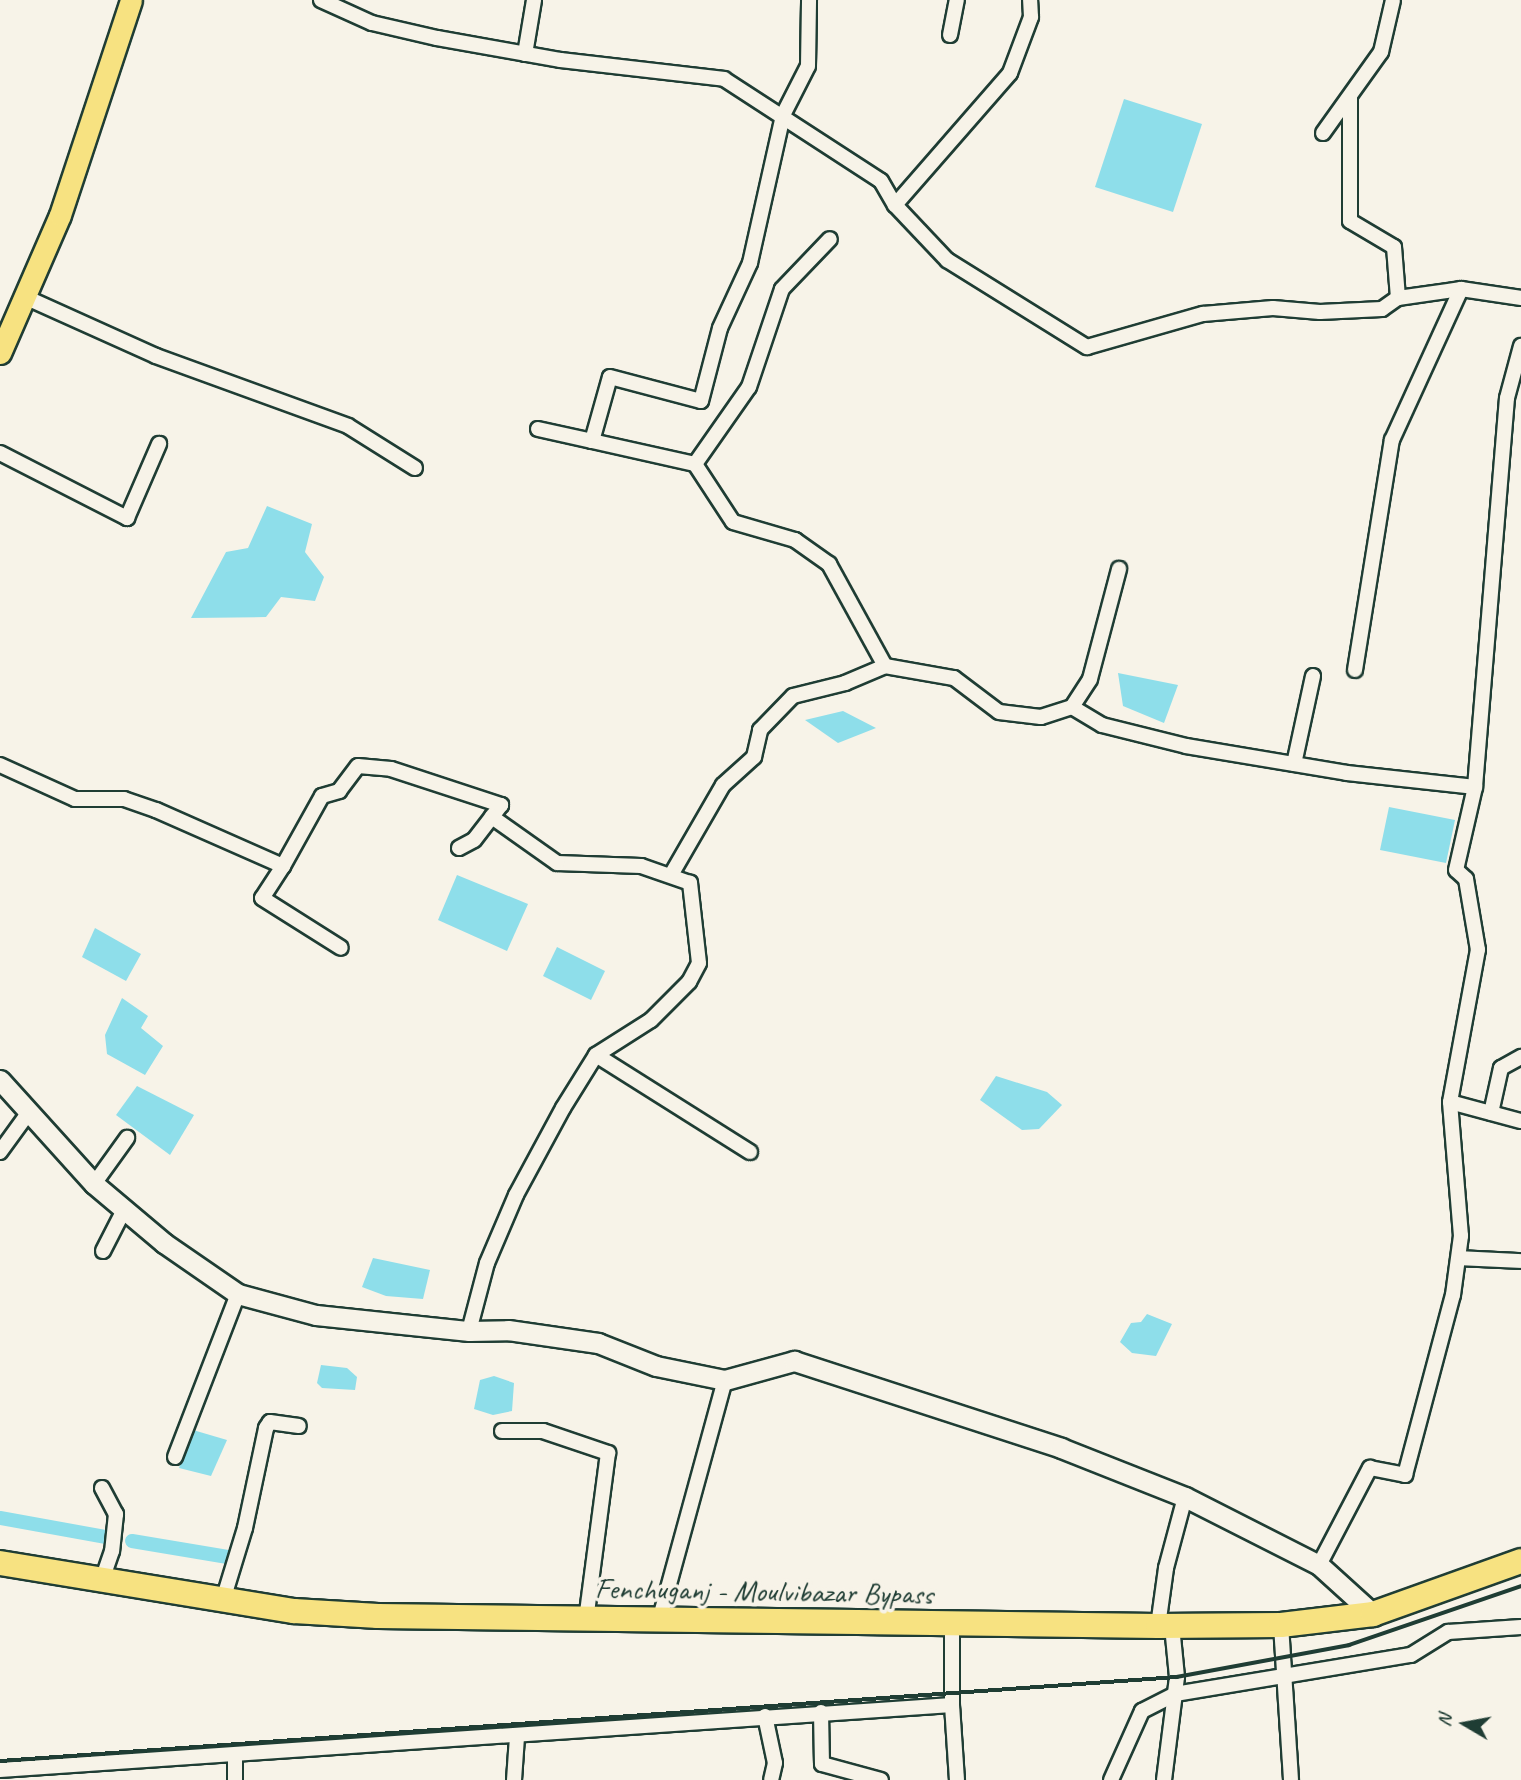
<!DOCTYPE html>
<style>
body{margin:0}
#map{position:relative;width:1521px;height:1780px;overflow:hidden;background:#f7f3e8;font-family:Caveat,sans-serif}
div>[style]{position:absolute}
.water>*{inset:0;background:#8edeea}
.canal>*{height:14px;margin:-7px;padding:0 7px;transform-origin:7px;border-radius:7px;background:#8edeea}
.roads{filter:drop-shadow(2px 0 #1f3d34) drop-shadow(-2px 0 #1f3d34) drop-shadow(0 2px #1f3d34) drop-shadow(0 -2px #1f3d34)}
.street>*{height:14px;margin:-7px;padding:0 7px;transform-origin:7px;border-radius:7px;background:#f7f3e8}
.secondary>*{height:19px;margin:-9.5px;padding:0 9.5px;transform-origin:9.5px;border-radius:9.5px;background:#f7f3e8}
.primary>*{height:21px;margin:-10.5px;padding:0 10.5px;transform-origin:10.5px;border-radius:10.5px;background:#f7e281}
.highway>*{height:24px;margin:-12px;padding:0 12px;transform-origin:12px;border-radius:12px;background:#f7e281}
.rail>*{height:3.5px;margin:-1.75px;padding:0 1.75px;transform-origin:1.75px;border-radius:1.75px;background:#1f3d34}
span{translate:-50% -50%;white-space:nowrap;text-align:center;line-height:1.15;-webkit-text-stroke:7px #f7f3e8;paint-order:stroke}
.street-label{font-size:30px;color:#1f3d34}
.north{position:absolute;left:1430px;top:1689px;width:70px;height:70px;-webkit-text-stroke:5px #f7f3e8;paint-order:stroke;rotate:280deg;font-size:19px;font-weight:700;line-height:28px;text-align:center;color:#1f3d34}
.north::after{content:'';display:block;margin:auto;width:24px;height:32px;background:#1f3d34;clip-path:polygon(50% 0,100% 100%,50% 72%,0 100%)}
</style>
<div id="map">
<div class="water">
<i style="clip-path:polygon(1124px 99px,1202px 124px,1173px 212px,1095px 187px)"></i>
<i style="clip-path:polygon(267px 506px,312px 524px,305px 552px,324px 577px,315px 601px,281px 597px,266px 617px,191px 618px,226px 552px,248px 548px)"></i>
<i style="clip-path:polygon(1118px 673px,1178px 685px,1164px 723px,1123px 706px)"></i>
<i style="clip-path:polygon(843px 711px,876px 728px,838px 743px,805px 720px)"></i>
<i style="clip-path:polygon(1389px 807px,1455px 820px,1446px 863px,1380px 850px)"></i>
<i style="clip-path:polygon(457px 875px,528px 904px,507px 951px,438px 920px)"></i>
<i style="clip-path:polygon(95px 928px,141px 954px,126px 981px,82px 957px)"></i>
<i style="clip-path:polygon(557px 947px,605px 971px,591px 1000px,543px 976px)"></i>
<i style="clip-path:polygon(122px 998px,148px 1016px,141px 1028px,163px 1046px,145px 1075px,107px 1054px,105px 1035px)"></i>
<i style="clip-path:polygon(996px 1076px,1047px 1092px,1062px 1105px,1039px 1129px,1022px 1130px,980px 1100px)"></i>
<i style="clip-path:polygon(137px 1086px,194px 1115px,170px 1155px,116px 1115px)"></i>
<i style="clip-path:polygon(373px 1258px,430px 1270px,423px 1299px,386px 1296px,362px 1287px)"></i>
<i style="clip-path:polygon(1147px 1314px,1172px 1324px,1156px 1356px,1132px 1353px,1120px 1342px,1131px 1323px,1141px 1322px)"></i>
<i style="clip-path:polygon(321px 1365px,347px 1368px,357px 1377px,355px 1390px,322px 1388px,317px 1383px)"></i>
<i style="clip-path:polygon(494px 1376px,514px 1383px,512px 1411px,493px 1415px,474px 1409px,480px 1380px)"></i>
<i style="clip-path:polygon(193px 1430px,227px 1440px,211px 1476px,179px 1468px)"></i>
</div>
<div class="canal">
<i style="left:0;top:1518px;width:108px;rotate:10.2deg"></i>
<i style="left:132px;top:1541px;width:97px;rotate:9.5deg"></i>
</div>
<div class="roads">
<div class="street">
<i style="left:321px;top:0;width:56px;rotate:24.3deg"></i>
<i style="left:372px;top:23px;width:67px;rotate:13deg"></i>
<i style="left:437px;top:38px;width:126px;rotate:10.1deg"></i>
<i style="left:561px;top:60px;width:164px;rotate:6.6deg"></i>
<i style="left:724px;top:79px;width:187px;rotate:33deg"></i>
<i style="left:881px;top:181px;width:28px;rotate:60deg"></i>
<i style="left:895px;top:205px;width:76px;rotate:46.6deg"></i>
<i style="left:947px;top:260px;width:165px;rotate:31.9deg"></i>
<i style="left:1087px;top:347px;width:121px;rotate:-15.9deg"></i>
<i style="left:1203px;top:314px;width:70px;rotate:-4.9deg"></i>
<i style="left:1273px;top:308px;width:47px;rotate:4.9deg"></i>
<i style="left:1320px;top:312px;width:62px;rotate:-2.8deg"></i>
<i style="left:1382px;top:309px;width:19px;rotate:-35deg"></i>
<i style="left:1398px;top:298px;width:64px;rotate:-8.1deg"></i>
<i style="left:1461px;top:289px;width:61px;rotate:8.5deg"></i>
<i style="left:950px;top:35px;width:36px;rotate:-79deg"></i>
<i style="left:525px;top:54px;width:55px;rotate:-80.5deg"></i>
<i style="left:1350px;top:97px;width:124px;rotate:90deg"></i>
<i style="left:1350px;top:221px;width:51px;rotate:30.6deg"></i>
<i style="left:1394px;top:247px;width:51px;rotate:85.5deg"></i>
<i style="left:1323px;top:133px;width:100px;rotate:-54.4deg"></i>
<i style="left:1381px;top:52px;width:53px;rotate:-77deg"></i>
<i style="left:895px;top:205px;width:175px;rotate:-48.9deg"></i>
<i style="left:1010px;top:73px;width:60px;rotate:-69.4deg"></i>
<i style="left:1031px;top:17px;width:17px;rotate:-93deg"></i>
<i style="left:25px;top:297px;width:144px;rotate:24.2deg"></i>
<i style="left:156px;top:356px;width:204px;rotate:20deg"></i>
<i style="left:348px;top:426px;width:79px;rotate:32.1deg"></i>
<i style="left:538px;top:429px;width:55px;rotate:12.5deg"></i>
<i style="left:592px;top:441px;width:66px;rotate:-74.3deg"></i>
<i style="left:610px;top:377px;width:94px;rotate:14.8deg"></i>
<i style="left:701px;top:401px;width:75px;rotate:-75.4deg"></i>
<i style="left:720px;top:328px;width:72px;rotate:-65.2deg"></i>
<i style="left:750px;top:263px;width:152px;rotate:-77.4deg"></i>
<i style="left:783px;top:115px;width:55px;rotate:-63deg"></i>
<i style="left:808px;top:66px;width:66px;rotate:-89.1deg"></i>
<i style="left:592px;top:441px;width:106px;rotate:12.6deg"></i>
<i style="left:695px;top:464px;width:69px;rotate:56.8deg"></i>
<i style="left:733px;top:522px;width:65px;rotate:16.2deg"></i>
<i style="left:795px;top:540px;width:42px;rotate:35.2deg"></i>
<i style="left:829px;top:564px;width:116px;rotate:61.2deg"></i>
<i style="left:0;top:453px;width:143px;rotate:27.1deg"></i>
<i style="left:127px;top:518px;width:81px;rotate:-66.6deg"></i>
<i style="left:695px;top:464px;width:94px;rotate:-55deg"></i>
<i style="left:749px;top:387px;width:103px;rotate:-71.4deg"></i>
<i style="left:782px;top:289px;width:69px;rotate:-46.2deg"></i>
<i style="left:1355px;top:670px;width:233px;rotate:-80.9deg"></i>
<i style="left:1392px;top:440px;width:166px;rotate:-65.4deg"></i>
<i style="left:1072px;top:707px;width:35px;rotate:31deg"></i>
<i style="left:1102px;top:725px;width:87px;rotate:14deg"></i>
<i style="left:1186px;top:746px;width:163px;rotate:9.5deg"></i>
<i style="left:1347px;top:773px;width:129px;rotate:6.2deg"></i>
<i style="left:1294px;top:764px;width:90px;rotate:-77.8deg"></i>
<i style="left:0;top:765px;width:82px;rotate:24.4deg"></i>
<i style="left:75px;top:799px;width:49px"></i>
<i style="left:124px;top:799px;width:34px;rotate:19deg"></i>
<i style="left:156px;top:810px;width:139px;rotate:23.8deg"></i>
<i style="left:283px;top:866px;width:38px;rotate:123deg"></i>
<i style="left:262px;top:898px;width:93px;rotate:32.3deg"></i>
<i style="left:283px;top:866px;width:80px;rotate:-60.9deg"></i>
<i style="left:322px;top:796px;width:18px;rotate:-16deg"></i>
<i style="left:339px;top:791px;width:31px;rotate:-53deg"></i>
<i style="left:358px;top:766px;width:33px;rotate:5deg"></i>
<i style="left:391px;top:769px;width:116px;rotate:18.1deg"></i>
<i style="left:501px;top:805px;width:44px;rotate:127.6deg"></i>
<i style="left:474px;top:840px;width:17px;rotate:152deg"></i>
<i style="left:671px;top:875px;width:104px;rotate:-60deg"></i>
<i style="left:723px;top:785px;width:42px;rotate:-42.1deg"></i>
<i style="left:754px;top:757px;width:28px;rotate:-77deg"></i>
<i style="left:760px;top:730px;width:47px;rotate:-45.9deg"></i>
<i style="left:793px;top:696px;width:54px;rotate:-14deg"></i>
<i style="left:845px;top:683px;width:43px;rotate:-23deg"></i>
<i style="left:885px;top:666px;width:70px;rotate:9.9deg"></i>
<i style="left:954px;top:678px;width:56px;rotate:37.1deg"></i>
<i style="left:999px;top:712px;width:42px;rotate:6.8deg"></i>
<i style="left:1041px;top:717px;width:33px;rotate:-18deg"></i>
<i style="left:1072px;top:707px;width:33px;rotate:-57deg"></i>
<i style="left:1090px;top:679px;width:114px;rotate:-75.2deg"></i>
<i style="left:596px;top:1055px;width:182px;rotate:32.2deg"></i>
<i style="left:1450px;top:1102px;width:73px;rotate:15deg"></i>
<i style="left:1491px;top:1113px;width:46px;rotate:-77.5deg"></i>
<i style="left:1501px;top:1068px;width:23px;rotate:-29deg"></i>
<i style="left:0;top:1152px;width:49px;rotate:-54.1deg"></i>
<i style="left:94px;top:1184px;width:57px;rotate:-54.3deg"></i>
<i style="left:103px;top:1251px;width:46px;rotate:-62.9deg"></i>
<i style="left:1459px;top:1258px;width:62px;rotate:2.8deg"></i>
<i style="left:469px;top:1331px;width:70px;rotate:-75.2deg"></i>
<i style="left:487px;top:1263px;width:74px;rotate:-66.9deg"></i>
<i style="left:516px;top:1195px;width:99px;rotate:-61.6deg"></i>
<i style="left:563px;top:1108px;width:62px;rotate:-58.1deg"></i>
<i style="left:596px;top:1055px;width:65px;rotate:-32.5deg"></i>
<i style="left:651px;top:1020px;width:54px;rotate:-45deg"></i>
<i style="left:689px;top:982px;width:21px;rotate:-62deg"></i>
<i style="left:699px;top:963px;width:81px;rotate:-96.4deg"></i>
<i style="left:690px;top:883px;width:52px;rotate:-160.9deg"></i>
<i style="left:641px;top:866px;width:84px;rotate:-178deg"></i>
<i style="left:557px;top:863px;width:80px;rotate:-144.7deg"></i>
<i style="left:502px;top:1431px;width:41px"></i>
<i style="left:543px;top:1431px;width:69px;rotate:18.7deg"></i>
<i style="left:608px;top:1453px;width:168px;rotate:97.5deg"></i>
<i style="left:175px;top:1457px;width:175px;rotate:-68.9deg"></i>
<i style="left:102px;top:1488px;width:30px;rotate:62deg"></i>
<i style="left:116px;top:1514px;width:37px;rotate:96deg"></i>
<i style="left:112px;top:1551px;width:31px;rotate:109deg"></i>
<i style="left:1319px;top:1565px;width:110px;rotate:-62.3deg"></i>
<i style="left:1370px;top:1468px;width:36px;rotate:11deg"></i>
<i style="left:1405px;top:1475px;width:186px;rotate:-75.1deg"></i>
<i style="left:1453px;top:1295px;width:60px;rotate:-82.3deg"></i>
<i style="left:1461px;top:1236px;width:134px;rotate:-94.7deg"></i>
<i style="left:1450px;top:1102px;width:155px;rotate:-79.6deg"></i>
<i style="left:1478px;top:950px;width:72px;rotate:-99.6deg"></i>
<i style="left:1466px;top:879px;width:13px;rotate:-138deg"></i>
<i style="left:1456px;top:870px;width:85px;rotate:-77.1deg"></i>
<i style="left:1475px;top:787px;width:390px;rotate:-85.3deg"></i>
<i style="left:1507px;top:398px;width:54px;rotate:-74.9deg"></i>
<i style="left:223px;top:1600px;width:75px;rotate:-73deg"></i>
<i style="left:245px;top:1528px;width:102px;rotate:-78.1deg"></i>
<i style="left:266px;top:1428px;width:7px;rotate:-56deg"></i>
<i style="left:270px;top:1422px;width:29px;rotate:8deg"></i>
<i style="left:659px;top:1621px;width:250px;rotate:-74.7deg"></i>
<i style="left:1281px;top:1625px;width:155px;rotate:86.3deg"></i>
<i style="left:1158px;top:1626px;width:59px;rotate:-82.1deg"></i>
<i style="left:1166px;top:1568px;width:73px;rotate:-75deg"></i>
<i style="left:952px;top:1705px;width:75px;rotate:86.2deg"></i>
<i style="left:821px;top:1712px;width:52px;rotate:88.9deg"></i>
<i style="left:822px;top:1764px;width:61px;rotate:15.2deg"></i>
<i style="left:765px;top:1716px;width:48px;rotate:78deg"></i>
<i style="left:775px;top:1763px;width:17px;rotate:103deg"></i>
<i style="left:235px;top:1756px;width:24px;rotate:90deg"></i>
<i style="left:0;top:1770px;width:954px;rotate:-3.91deg"></i>
<i style="left:952px;top:1705px;width:81px;rotate:-90deg"></i>
<i style="left:514px;top:1780px;width:43px;rotate:-86deg"></i>
<i style="left:1111px;top:1780px;width:76px;rotate:-65.8deg"></i>
<i style="left:1142px;top:1711px;width:37px;rotate:-27deg"></i>
<i style="left:1175px;top:1694px;width:239px;rotate:-9.4deg"></i>
<i style="left:1411px;top:1655px;width:44px;rotate:-31.9deg"></i>
<i style="left:1448px;top:1632px;width:73px;rotate:-3.9deg"></i>
<i style="left:1164px;top:1780px;width:104px;rotate:-82.8deg"></i>
<i style="left:1177px;top:1677px;width:51px;rotate:-95.6deg"></i>
</div>
<div class="secondary">
<i style="left:0;top:1080px;width:140px;rotate:47.9deg"></i>
<i style="left:94px;top:1184px;width:92px;rotate:40.1deg"></i>
<i style="left:164px;top:1243px;width:90px;rotate:34.6deg"></i>
<i style="left:238px;top:1294px;width:81px;rotate:15.1deg"></i>
<i style="left:316px;top:1315px;width:154px;rotate:6deg"></i>
<i style="left:469px;top:1331px;width:39px;rotate:-1deg"></i>
<i style="left:508px;top:1330px;width:91px;rotate:8.2deg"></i>
<i style="left:598px;top:1343px;width:62px;rotate:21.6deg"></i>
<i style="left:656px;top:1366px;width:70px;rotate:11.5deg"></i>
<i style="left:725px;top:1380px;width:72px;rotate:-15.4deg"></i>
<i style="left:794px;top:1361px;width:281px;rotate:18deg"></i>
<i style="left:1061px;top:1448px;width:133px;rotate:21.6deg"></i>
<i style="left:1185px;top:1497px;width:150px;rotate:26.9deg"></i>
<i style="left:1319px;top:1565px;width:73px;rotate:42.2deg"></i>
</div>
<div class="primary">
<i style="left:0;top:353px;width:150px;rotate:-66.5deg"></i>
<i style="left:60px;top:215px;width:226px;rotate:-71.7deg"></i>
</div>
<div class="highway">
<i style="left:0;top:1563px;width:298px;rotate:9.3deg"></i>
<i style="left:294px;top:1611px;width:84px;rotate:3.4deg"></i>
<i style="left:378px;top:1616px;width:780px;rotate:0.73deg"></i>
<i style="left:1158px;top:1626px;width:123px;rotate:-0.5deg"></i>
<i style="left:1281px;top:1625px;width:93px;rotate:-6.8deg"></i>
<i style="left:1373px;top:1614px;width:157px;rotate:-19.7deg"></i>
</div>
</div>
<div class="rail">
<i style="left:0;top:1761px;width:1180px;rotate:-4.08deg"></i>
<i style="left:1177px;top:1677px;width:175px;rotate:-10.5deg"></i>
<i style="left:1349px;top:1645px;width:182px;rotate:-18.9deg"></i>
</div>
<div class="street-label">
<span style="left:764px;top:1591px;rotate:1deg">Fenchuganj - Moulvibazar Bypass</span>
</div>
<div class="north">N</div>
</div>
